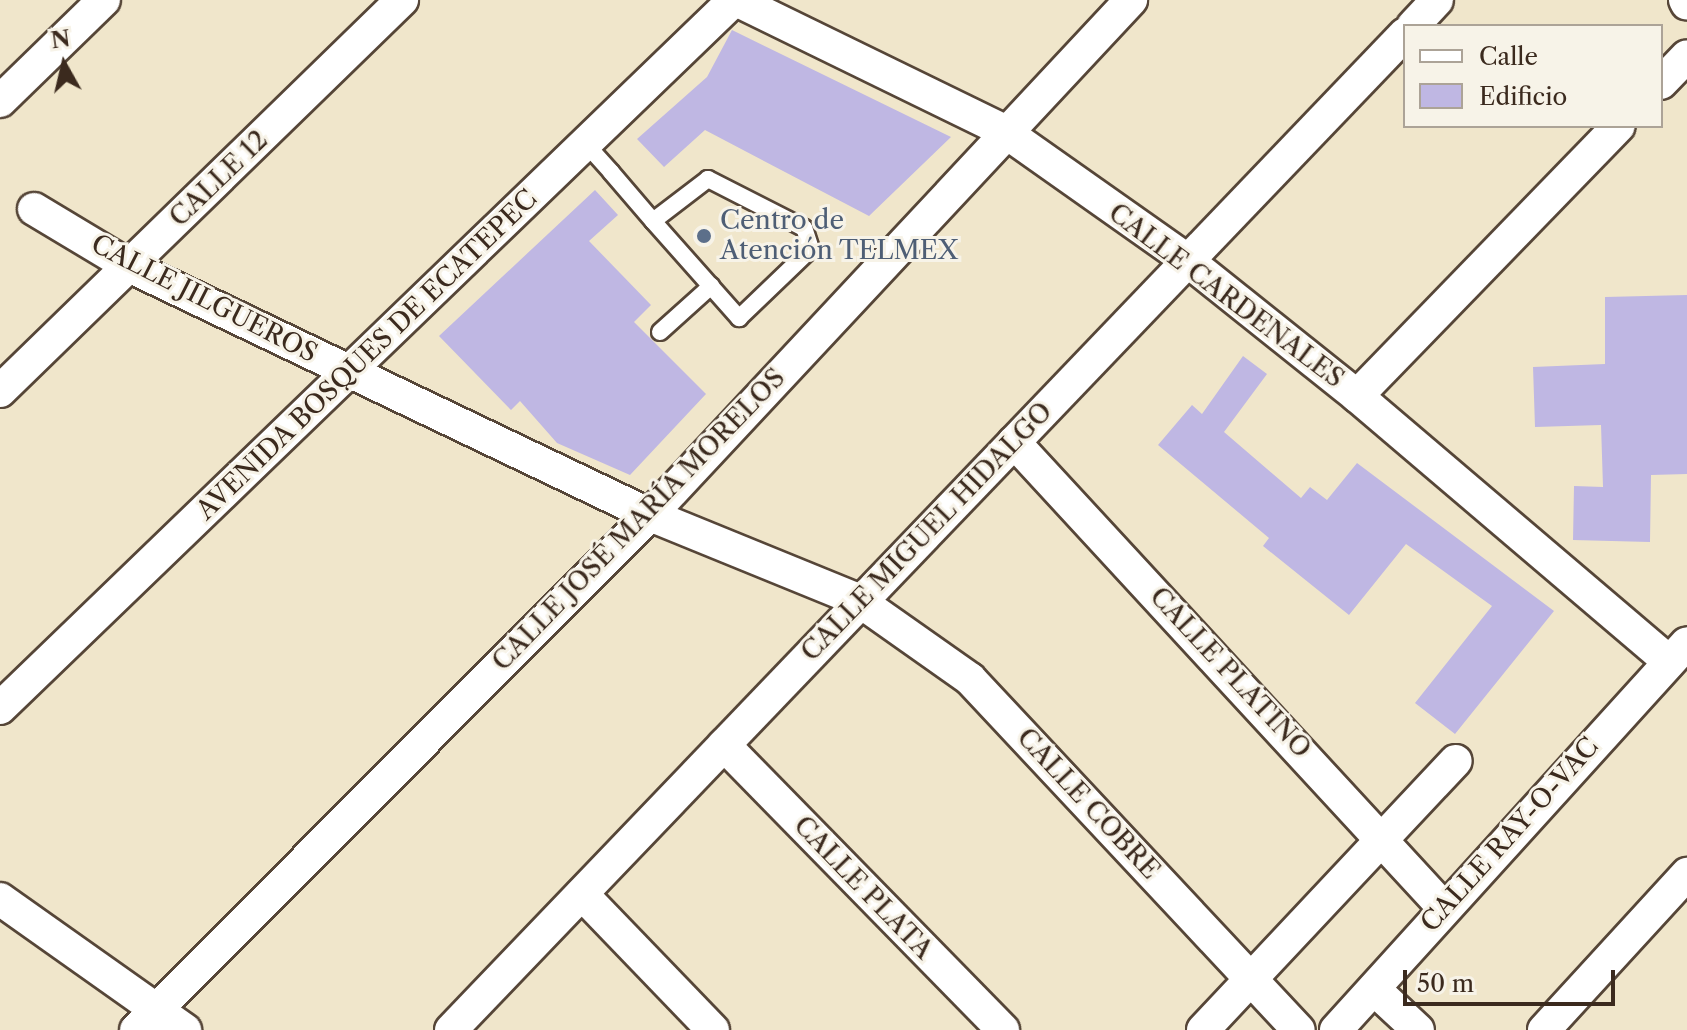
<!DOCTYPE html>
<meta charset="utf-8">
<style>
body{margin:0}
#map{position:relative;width:1687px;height:1030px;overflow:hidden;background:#f0e6cb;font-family:"Libre Caslon Text",serif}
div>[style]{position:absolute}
.building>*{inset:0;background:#bfb7e3}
.roads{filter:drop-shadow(2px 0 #564638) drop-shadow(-2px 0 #564638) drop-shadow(0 2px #564638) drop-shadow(0 -2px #564638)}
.lane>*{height:16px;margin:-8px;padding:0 8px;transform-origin:8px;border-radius:8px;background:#fff}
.street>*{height:32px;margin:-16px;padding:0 16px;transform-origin:16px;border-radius:16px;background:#fff}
.dots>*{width:22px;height:22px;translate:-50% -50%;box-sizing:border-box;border:4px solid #f7f3e8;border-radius:50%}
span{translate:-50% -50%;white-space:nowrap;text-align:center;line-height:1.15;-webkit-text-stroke:6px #f7f3e8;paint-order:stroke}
.street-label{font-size:26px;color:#3b2a1e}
.service-label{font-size:26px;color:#4e5e75}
.left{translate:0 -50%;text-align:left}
.legend{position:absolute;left:1403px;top:24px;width:260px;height:104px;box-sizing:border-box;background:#f7f3e8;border:2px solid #aca397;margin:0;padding:10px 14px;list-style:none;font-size:24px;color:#3b2a1e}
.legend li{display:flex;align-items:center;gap:16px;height:40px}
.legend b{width:40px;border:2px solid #aca397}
.north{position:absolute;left:24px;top:24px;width:80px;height:80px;-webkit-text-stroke:6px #f7f3e8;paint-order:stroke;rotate:352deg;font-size:22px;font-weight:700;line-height:32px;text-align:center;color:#3b2a1e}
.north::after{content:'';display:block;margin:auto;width:28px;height:36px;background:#3b2a1e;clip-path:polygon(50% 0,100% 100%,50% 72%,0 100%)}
.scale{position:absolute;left:1403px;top:970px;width:212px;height:36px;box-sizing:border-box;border:4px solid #3b2a1e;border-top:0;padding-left:10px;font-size:24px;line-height:28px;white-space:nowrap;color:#3b2a1e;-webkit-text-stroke:6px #f7f3e8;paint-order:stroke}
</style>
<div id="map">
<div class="building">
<i style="clip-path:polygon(732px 30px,951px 137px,869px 216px,705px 130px,664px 167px,637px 139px,707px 77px)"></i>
<i style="clip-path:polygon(595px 190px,618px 215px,589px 241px,651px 305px,634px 322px,706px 394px,630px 475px,557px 443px,520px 401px,511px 410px,439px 336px)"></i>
<i style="clip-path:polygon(1687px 295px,1687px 474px,1651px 475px,1650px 542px,1573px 540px,1574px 486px,1603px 487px,1601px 425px,1535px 427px,1533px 367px,1605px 364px,1605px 297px)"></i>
<i style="clip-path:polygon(1243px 356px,1267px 374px,1224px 432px,1301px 498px,1310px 487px,1327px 500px,1357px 463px,1554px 611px,1455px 734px,1415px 703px,1492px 606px,1406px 544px,1349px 615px,1263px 546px,1269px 538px,1158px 445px,1192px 405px,1202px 414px)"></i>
</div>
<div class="roads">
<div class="lane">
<i style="left:586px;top:144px;width:38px;rotate:48deg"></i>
<i style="left:611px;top:172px;width:65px;rotate:49.4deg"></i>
<i style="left:653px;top:221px;width:130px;rotate:48.4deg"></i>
<i style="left:739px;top:318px;width:100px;rotate:-43.8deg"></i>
<i style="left:811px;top:249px;width:22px;rotate:-108deg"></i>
<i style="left:804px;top:228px;width:108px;rotate:-153deg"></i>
<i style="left:708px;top:179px;width:69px;rotate:142.6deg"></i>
<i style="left:660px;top:332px;width:69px;rotate:-42deg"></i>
</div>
<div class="street">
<i style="left:736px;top:0;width:298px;rotate:26deg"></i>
<i style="left:1004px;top:131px;width:225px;rotate:35.2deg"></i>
<i style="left:1188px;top:261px;width:216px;rotate:38.6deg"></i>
<i style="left:1357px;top:396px;width:410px;rotate:40.4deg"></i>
<i style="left:1685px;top:0;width:4px;rotate:63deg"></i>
<i style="left:1413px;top:26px;width:35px;rotate:-47deg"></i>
<i style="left:1661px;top:83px;width:37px;rotate:-46deg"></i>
<i style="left:0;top:101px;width:145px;rotate:-44.2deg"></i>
<i style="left:34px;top:209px;width:111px;rotate:31deg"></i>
<i style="left:129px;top:266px;width:577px;rotate:25.54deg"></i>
<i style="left:650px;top:515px;width:225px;rotate:22.2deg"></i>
<i style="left:858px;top:600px;width:137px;rotate:35.2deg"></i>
<i style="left:970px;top:679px;width:481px;rotate:46.9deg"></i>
<i style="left:0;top:391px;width:561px;rotate:-44.21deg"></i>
<i style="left:1357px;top:396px;width:376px;rotate:-45.9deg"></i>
<i style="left:1014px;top:442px;width:633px;rotate:47.31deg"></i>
<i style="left:0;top:708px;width:1020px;rotate:-43.97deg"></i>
<i style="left:724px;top:745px;width:399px;rotate:45.6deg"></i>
<i style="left:582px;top:894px;width:189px;rotate:46.1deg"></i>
<i style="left:0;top:899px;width:227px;rotate:35.3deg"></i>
<i style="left:1374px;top:989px;width:60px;rotate:43deg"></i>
<i style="left:136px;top:1030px;width:728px;rotate:-45.06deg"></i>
<i style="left:650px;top:515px;width:705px;rotate:-46.96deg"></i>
<i style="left:451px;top:1030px;width:1379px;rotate:-46.23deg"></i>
<i style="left:1203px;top:1030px;width:369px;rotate:-46.8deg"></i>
<i style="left:1336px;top:1030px;width:522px;rotate:-47.79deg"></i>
<i style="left:1544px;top:1030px;width:212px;rotate:-47.5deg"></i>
</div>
</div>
<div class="dots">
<i style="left:704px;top:236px;background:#5c6f8a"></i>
</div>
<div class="street-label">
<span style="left:219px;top:179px;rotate:-44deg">CALLE 12</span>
<span style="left:1226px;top:296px;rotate:37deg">CALLE CARDENALES</span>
<span style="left:204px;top:299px;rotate:27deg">CALLE JILGUEROS</span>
<span style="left:367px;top:355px;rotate:-44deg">AVENIDA BOSQUES DE ECATEPEC</span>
<span style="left:639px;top:520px;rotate:-46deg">CALLE JOSÉ MARÍA MORELOS</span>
<span style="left:927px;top:532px;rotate:-46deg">CALLE MIGUEL HIDALGO</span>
<span style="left:1230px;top:673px;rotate:47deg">CALLE PLATINO</span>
<span style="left:1088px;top:804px;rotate:47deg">CALLE COBRE</span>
<span style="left:1510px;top:835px;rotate:-48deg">CALLE RAY-O-VAC</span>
<span style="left:863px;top:888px;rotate:46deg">CALLE PLATA</span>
</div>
<div class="service-label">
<span class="left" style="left:720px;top:236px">Centro de<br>Atención TELMEX</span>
</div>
<ul class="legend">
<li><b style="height:10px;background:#fff"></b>Calle</li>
<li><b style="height:22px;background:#bfb7e3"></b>Edificio</li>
</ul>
<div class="north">N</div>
<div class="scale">50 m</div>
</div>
